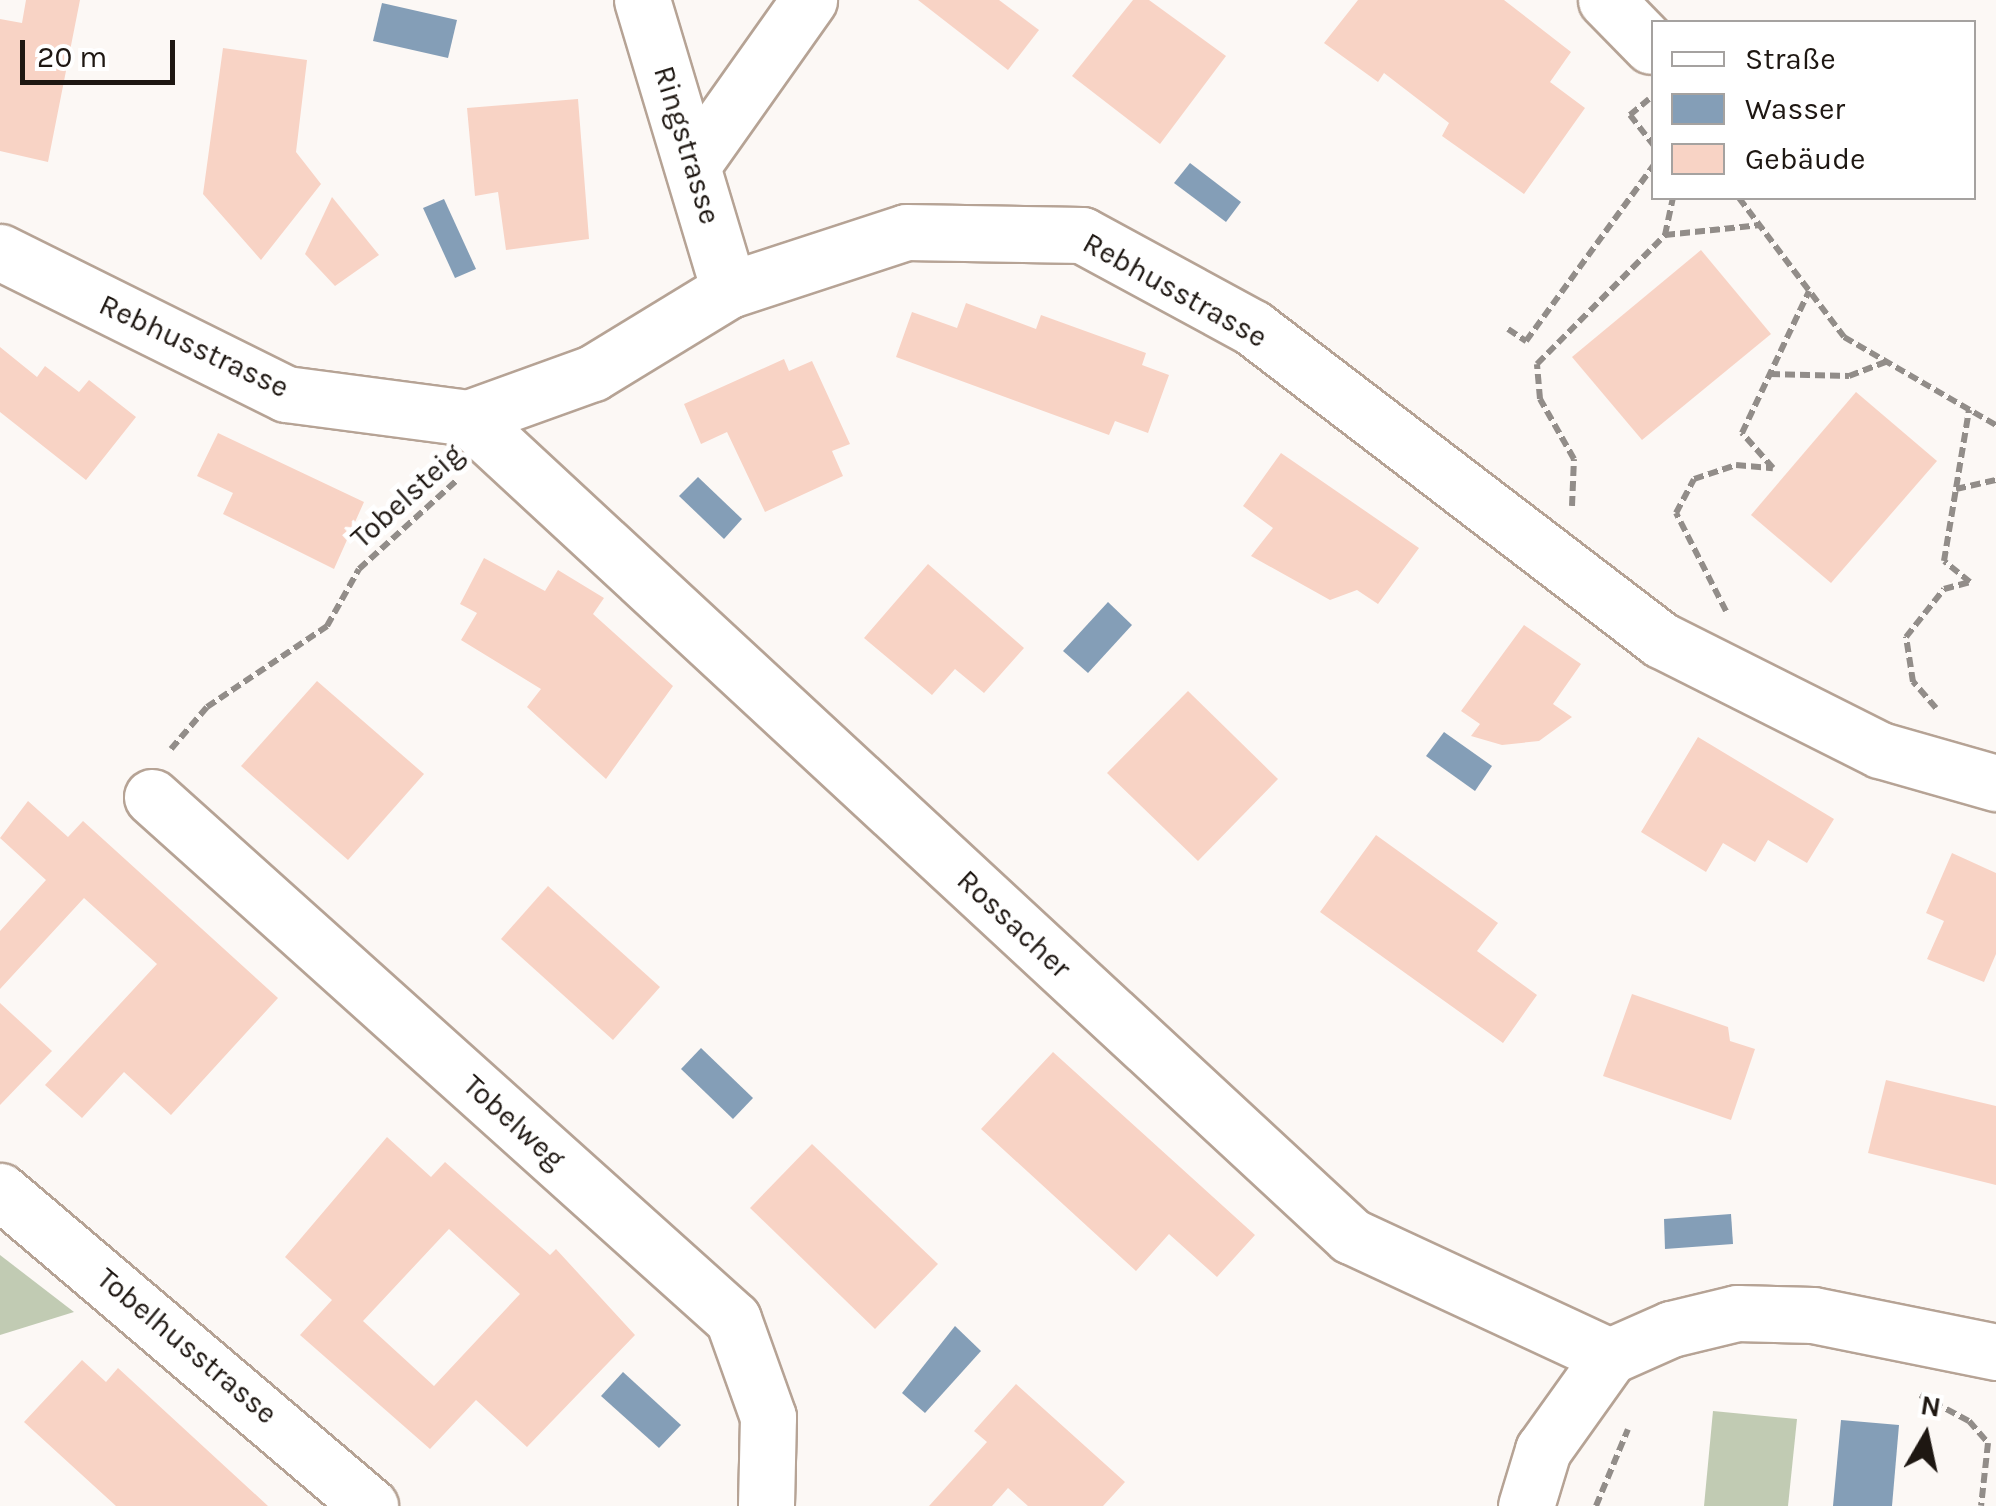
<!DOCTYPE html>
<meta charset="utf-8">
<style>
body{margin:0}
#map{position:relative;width:1996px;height:1506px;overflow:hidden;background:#fcf8f5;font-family:Karla,sans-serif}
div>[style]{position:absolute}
.green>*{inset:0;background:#c1cbb3}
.water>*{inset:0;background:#849eb7}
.building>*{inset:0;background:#f8d3c5}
.path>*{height:6px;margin-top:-3px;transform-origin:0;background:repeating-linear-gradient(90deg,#928d89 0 10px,transparent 0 15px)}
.roads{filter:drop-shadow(2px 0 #b6a395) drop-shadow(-2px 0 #b6a395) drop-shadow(0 2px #b6a395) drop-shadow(0 -2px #b6a395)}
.street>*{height:55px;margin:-27.5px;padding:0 27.5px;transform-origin:27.5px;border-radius:27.5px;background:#fff}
span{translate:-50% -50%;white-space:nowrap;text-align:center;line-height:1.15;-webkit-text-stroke:10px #fff;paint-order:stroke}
.street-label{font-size:30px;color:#1e1712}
.legend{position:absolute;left:1651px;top:20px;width:325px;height:180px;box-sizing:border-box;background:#fff;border:2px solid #a5a2a0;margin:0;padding:12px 18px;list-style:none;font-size:30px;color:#1e1712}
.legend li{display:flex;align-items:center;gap:20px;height:50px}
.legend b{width:50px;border:2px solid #a5a2a0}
.north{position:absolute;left:1876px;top:1386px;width:100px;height:100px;-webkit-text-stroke:8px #fff;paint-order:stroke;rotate:9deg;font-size:28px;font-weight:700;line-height:40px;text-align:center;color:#1e1712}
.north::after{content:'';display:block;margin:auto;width:35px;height:45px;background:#1e1712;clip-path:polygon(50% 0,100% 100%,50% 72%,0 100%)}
.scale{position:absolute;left:20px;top:40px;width:155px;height:45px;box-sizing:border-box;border:5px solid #1e1712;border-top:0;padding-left:12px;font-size:30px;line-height:35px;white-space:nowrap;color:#1e1712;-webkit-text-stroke:8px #fff;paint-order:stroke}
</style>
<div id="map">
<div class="green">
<i style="clip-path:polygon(0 1255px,74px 1312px,0 1335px)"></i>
<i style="clip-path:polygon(1713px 1411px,1797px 1419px,1788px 1506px,1704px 1506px)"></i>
</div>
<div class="water">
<i style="clip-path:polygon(382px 3px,457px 20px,448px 58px,373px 41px)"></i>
<i style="clip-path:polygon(1190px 163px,1241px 202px,1226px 222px,1174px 183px)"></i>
<i style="clip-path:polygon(444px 199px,476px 269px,455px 278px,423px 208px)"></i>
<i style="clip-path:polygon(698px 477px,742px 519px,724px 539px,679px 496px)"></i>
<i style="clip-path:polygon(1108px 602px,1132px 625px,1088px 673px,1063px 651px)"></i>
<i style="clip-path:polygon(1444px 732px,1492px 766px,1475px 791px,1426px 756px)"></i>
<i style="clip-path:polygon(701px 1048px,753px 1098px,733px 1119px,681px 1069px)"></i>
<i style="clip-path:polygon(1731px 1214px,1733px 1244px,1665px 1249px,1664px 1219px)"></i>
<i style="clip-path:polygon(955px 1326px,981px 1351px,925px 1413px,902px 1393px)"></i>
<i style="clip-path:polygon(623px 1372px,681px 1425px,659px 1448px,601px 1396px)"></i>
<i style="clip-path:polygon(1841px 1420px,1899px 1425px,1892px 1506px,1833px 1506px)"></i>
</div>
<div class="building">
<i style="clip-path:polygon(26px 0,80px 0,48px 162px,0 151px,0 19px,22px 23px)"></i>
<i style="clip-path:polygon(918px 0,999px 0,1039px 30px,1008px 70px)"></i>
<i style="clip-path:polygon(1133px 0,1149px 0,1226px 56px,1160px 144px,1072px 76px)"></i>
<i style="clip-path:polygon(1358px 0,1504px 0,1571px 52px,1550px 82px,1585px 108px,1524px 194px,1442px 136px,1449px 123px,1384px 73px,1378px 82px,1324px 43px)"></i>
<i style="clip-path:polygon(223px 48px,307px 60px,296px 152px,321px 184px,261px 260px,203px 194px)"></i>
<i style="clip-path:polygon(578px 99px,589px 239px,506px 250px,498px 192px,475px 196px,467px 108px)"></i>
<i style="clip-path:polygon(332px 197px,379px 255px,335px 286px,305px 254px)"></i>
<i style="clip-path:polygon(1701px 250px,1771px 334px,1642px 440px,1572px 357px)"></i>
<i style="clip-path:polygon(966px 303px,1036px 329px,1041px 315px,1146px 353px,1142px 365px,1169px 375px,1148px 433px,1115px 421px,1109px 435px,896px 357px,912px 312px,957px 328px)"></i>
<i style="clip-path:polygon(0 347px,37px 377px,45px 366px,79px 392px,89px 380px,136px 417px,86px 480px,0 412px)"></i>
<i style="clip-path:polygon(784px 359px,789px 371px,812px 361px,850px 444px,832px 451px,843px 476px,765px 512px,727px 432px,701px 444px,684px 404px)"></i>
<i style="clip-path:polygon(1856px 392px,1937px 461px,1831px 583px,1751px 515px)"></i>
<i style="clip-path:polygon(218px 433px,364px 502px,334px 569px,223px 514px,233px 493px,197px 476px)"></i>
<i style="clip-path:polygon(1281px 453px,1419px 548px,1378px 604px,1357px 590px,1330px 600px,1251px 556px,1273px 528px,1243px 506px)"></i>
<i style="clip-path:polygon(484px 558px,545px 591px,558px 570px,604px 598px,593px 614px,673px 686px,606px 779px,527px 707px,541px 689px,461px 640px,477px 613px,460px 604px)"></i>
<i style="clip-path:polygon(928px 564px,1024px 648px,984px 693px,955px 669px,932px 695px,864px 638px)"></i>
<i style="clip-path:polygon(1524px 625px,1581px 664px,1553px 704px,1572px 717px,1539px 741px,1502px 745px,1471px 736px,1480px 724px,1461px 711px)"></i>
<i style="clip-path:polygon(317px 681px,424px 774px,348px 860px,241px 766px)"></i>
<i style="clip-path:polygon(1188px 691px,1278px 779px,1198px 861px,1107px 773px)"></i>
<i style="clip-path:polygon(1698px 737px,1834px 819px,1807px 863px,1768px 840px,1755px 862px,1723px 843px,1706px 872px,1641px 832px)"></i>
<i style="clip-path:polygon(28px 801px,68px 837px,83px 821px,278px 998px,171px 1115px,124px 1072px,82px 1118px,45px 1085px,157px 964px,84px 898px,0 989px,0 931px,46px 880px,0 838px)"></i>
<i style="clip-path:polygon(1376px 835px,1498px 923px,1477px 951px,1537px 995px,1503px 1043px,1320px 912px)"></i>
<i style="clip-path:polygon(1952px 853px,1996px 873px,1996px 954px,1984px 982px,1927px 959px,1944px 921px,1926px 913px)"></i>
<i style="clip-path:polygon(548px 886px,660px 987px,613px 1040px,501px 939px)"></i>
<i style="clip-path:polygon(1632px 994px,1728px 1027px,1730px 1041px,1755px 1049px,1731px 1120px,1603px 1076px)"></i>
<i style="clip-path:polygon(0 1003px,52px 1051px,0 1105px)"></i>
<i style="clip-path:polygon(1053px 1052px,1255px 1235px,1217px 1277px,1169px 1234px,1136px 1271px,981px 1129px)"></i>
<i style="clip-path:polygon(1886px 1080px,1996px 1106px,1996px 1185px,1868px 1153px)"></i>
<i style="clip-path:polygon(evenodd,387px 1137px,431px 1177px,445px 1162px,550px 1255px,556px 1249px,635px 1335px,527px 1447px,476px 1400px,430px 1449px,300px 1335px,332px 1300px,285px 1257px,387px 1137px,449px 1229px,520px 1294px,434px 1386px,363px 1321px,449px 1229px)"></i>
<i style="clip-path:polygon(812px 1144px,938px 1264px,875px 1329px,750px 1208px)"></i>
<i style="clip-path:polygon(82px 1360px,106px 1382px,118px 1368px,268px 1506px,116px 1506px,24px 1422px)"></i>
<i style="clip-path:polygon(1016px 1384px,1125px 1482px,1103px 1506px,1028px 1506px,1008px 1488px,992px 1506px,929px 1506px,987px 1442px,974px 1431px)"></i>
</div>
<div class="path">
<i style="left:1649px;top:99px;width:25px;rotate:140deg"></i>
<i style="left:1630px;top:115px;width:39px;rotate:52deg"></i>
<i style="left:1739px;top:198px;width:174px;rotate:52.9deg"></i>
<i style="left:1844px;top:337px;width:176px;rotate:30.1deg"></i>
<i style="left:1665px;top:235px;width:96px;rotate:-6deg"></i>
<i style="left:1508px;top:329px;width:22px;rotate:34deg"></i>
<i style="left:1526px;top:341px;width:218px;rotate:-54deg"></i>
<i style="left:1770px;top:374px;width:79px;rotate:1.5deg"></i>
<i style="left:1849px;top:376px;width:40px;rotate:-21deg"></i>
<i style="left:1956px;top:489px;width:41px;rotate:-12.7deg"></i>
<i style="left:1572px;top:506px;width:47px;rotate:-87.6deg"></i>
<i style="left:1574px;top:459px;width:69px;rotate:-119.5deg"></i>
<i style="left:1540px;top:399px;width:35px;rotate:-95deg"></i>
<i style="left:1537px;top:364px;width:182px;rotate:-45.2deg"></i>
<i style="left:1665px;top:235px;width:38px;rotate:-78deg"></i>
<i style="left:1726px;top:611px;width:110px;rotate:-117deg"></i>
<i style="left:1676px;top:513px;width:38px;rotate:-62deg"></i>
<i style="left:1694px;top:479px;width:44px;rotate:-18.4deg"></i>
<i style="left:1736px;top:465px;width:37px;rotate:5deg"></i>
<i style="left:1773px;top:468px;width:47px;rotate:-131.5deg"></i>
<i style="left:1742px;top:433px;width:157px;rotate:-64.7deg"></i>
<i style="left:1936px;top:708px;width:35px;rotate:-131deg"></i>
<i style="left:1913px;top:682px;width:46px;rotate:-98.8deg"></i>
<i style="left:1906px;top:637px;width:61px;rotate:-51.6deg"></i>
<i style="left:1944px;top:589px;width:27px;rotate:-15deg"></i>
<i style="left:1970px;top:582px;width:33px;rotate:-141deg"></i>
<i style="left:1944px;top:561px;width:153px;rotate:-80.6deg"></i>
<i style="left:171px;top:749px;width:55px;rotate:-49.4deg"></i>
<i style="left:207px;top:707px;width:145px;rotate:-34deg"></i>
<i style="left:327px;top:626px;width:65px;rotate:-60.7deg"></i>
<i style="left:359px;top:569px;width:132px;rotate:-42.2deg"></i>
<i style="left:1920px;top:1395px;width:55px;rotate:28deg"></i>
<i style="left:1969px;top:1421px;width:29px;rotate:49deg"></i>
<i style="left:1988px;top:1443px;width:63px;rotate:96.3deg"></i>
<i style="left:1596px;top:1506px;width:83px;rotate:-67.4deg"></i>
</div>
<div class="roads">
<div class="street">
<i style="left:642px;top:0;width:303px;rotate:73.3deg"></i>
<i style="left:1606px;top:0;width:64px;rotate:45.6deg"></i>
<i style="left:693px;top:164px;width:201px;rotate:-54.7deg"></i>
<i style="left:0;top:252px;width:319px;rotate:26.4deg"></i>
<i style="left:286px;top:394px;width:184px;rotate:7.5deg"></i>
<i style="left:468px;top:418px;width:133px;rotate:-19.8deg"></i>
<i style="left:593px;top:373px;width:159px;rotate:-31.4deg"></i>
<i style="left:729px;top:290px;width:186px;rotate:-18.1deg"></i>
<i style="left:906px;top:232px;width:176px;rotate:1deg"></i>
<i style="left:1082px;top:235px;width:195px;rotate:28.5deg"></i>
<i style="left:1253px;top:328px;width:514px;rotate:37.41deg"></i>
<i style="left:1661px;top:640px;width:245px;rotate:26.7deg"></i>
<i style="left:1880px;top:750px;width:121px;rotate:15.9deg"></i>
<i style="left:468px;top:418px;width:1204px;rotate:42.81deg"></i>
<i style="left:1351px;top:1236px;width:285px;rotate:24.9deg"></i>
<i style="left:152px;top:797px;width:781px;rotate:41.94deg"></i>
<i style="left:733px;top:1319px;width:104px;rotate:70.3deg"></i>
<i style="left:768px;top:1417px;width:89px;rotate:91.3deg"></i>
<i style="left:0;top:1191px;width:486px;rotate:40.4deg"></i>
<i style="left:1526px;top:1506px;width:59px;rotate:-73.1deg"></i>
<i style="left:1543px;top:1450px;width:115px;rotate:-54.5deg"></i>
<i style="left:1610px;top:1356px;width:67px;rotate:-23.9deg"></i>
<i style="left:1671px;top:1329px;width:68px;rotate:-13.6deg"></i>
<i style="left:1737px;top:1313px;width:76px;rotate:1.5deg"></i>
<i style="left:1813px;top:1315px;width:187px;rotate:11.4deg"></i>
</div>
</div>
<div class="street-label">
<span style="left:687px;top:145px;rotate:73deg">Ringstrasse</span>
<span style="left:1175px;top:290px;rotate:29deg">Rebhusstrasse</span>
<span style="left:194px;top:346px;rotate:25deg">Rebhusstrasse</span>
<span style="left:407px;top:496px;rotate:-42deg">Tobelsteig</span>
<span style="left:1014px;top:924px;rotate:43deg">Rossacher</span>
<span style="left:514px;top:1122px;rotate:42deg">Tobelweg</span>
<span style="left:187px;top:1346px;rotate:40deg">Tobelhusstrasse</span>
</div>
<ul class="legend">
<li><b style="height:12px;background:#fff"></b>Straße</li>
<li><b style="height:28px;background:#849eb7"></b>Wasser</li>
<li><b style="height:28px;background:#f8d3c5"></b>Gebäude</li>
</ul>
<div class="north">N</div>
<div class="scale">20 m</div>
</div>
